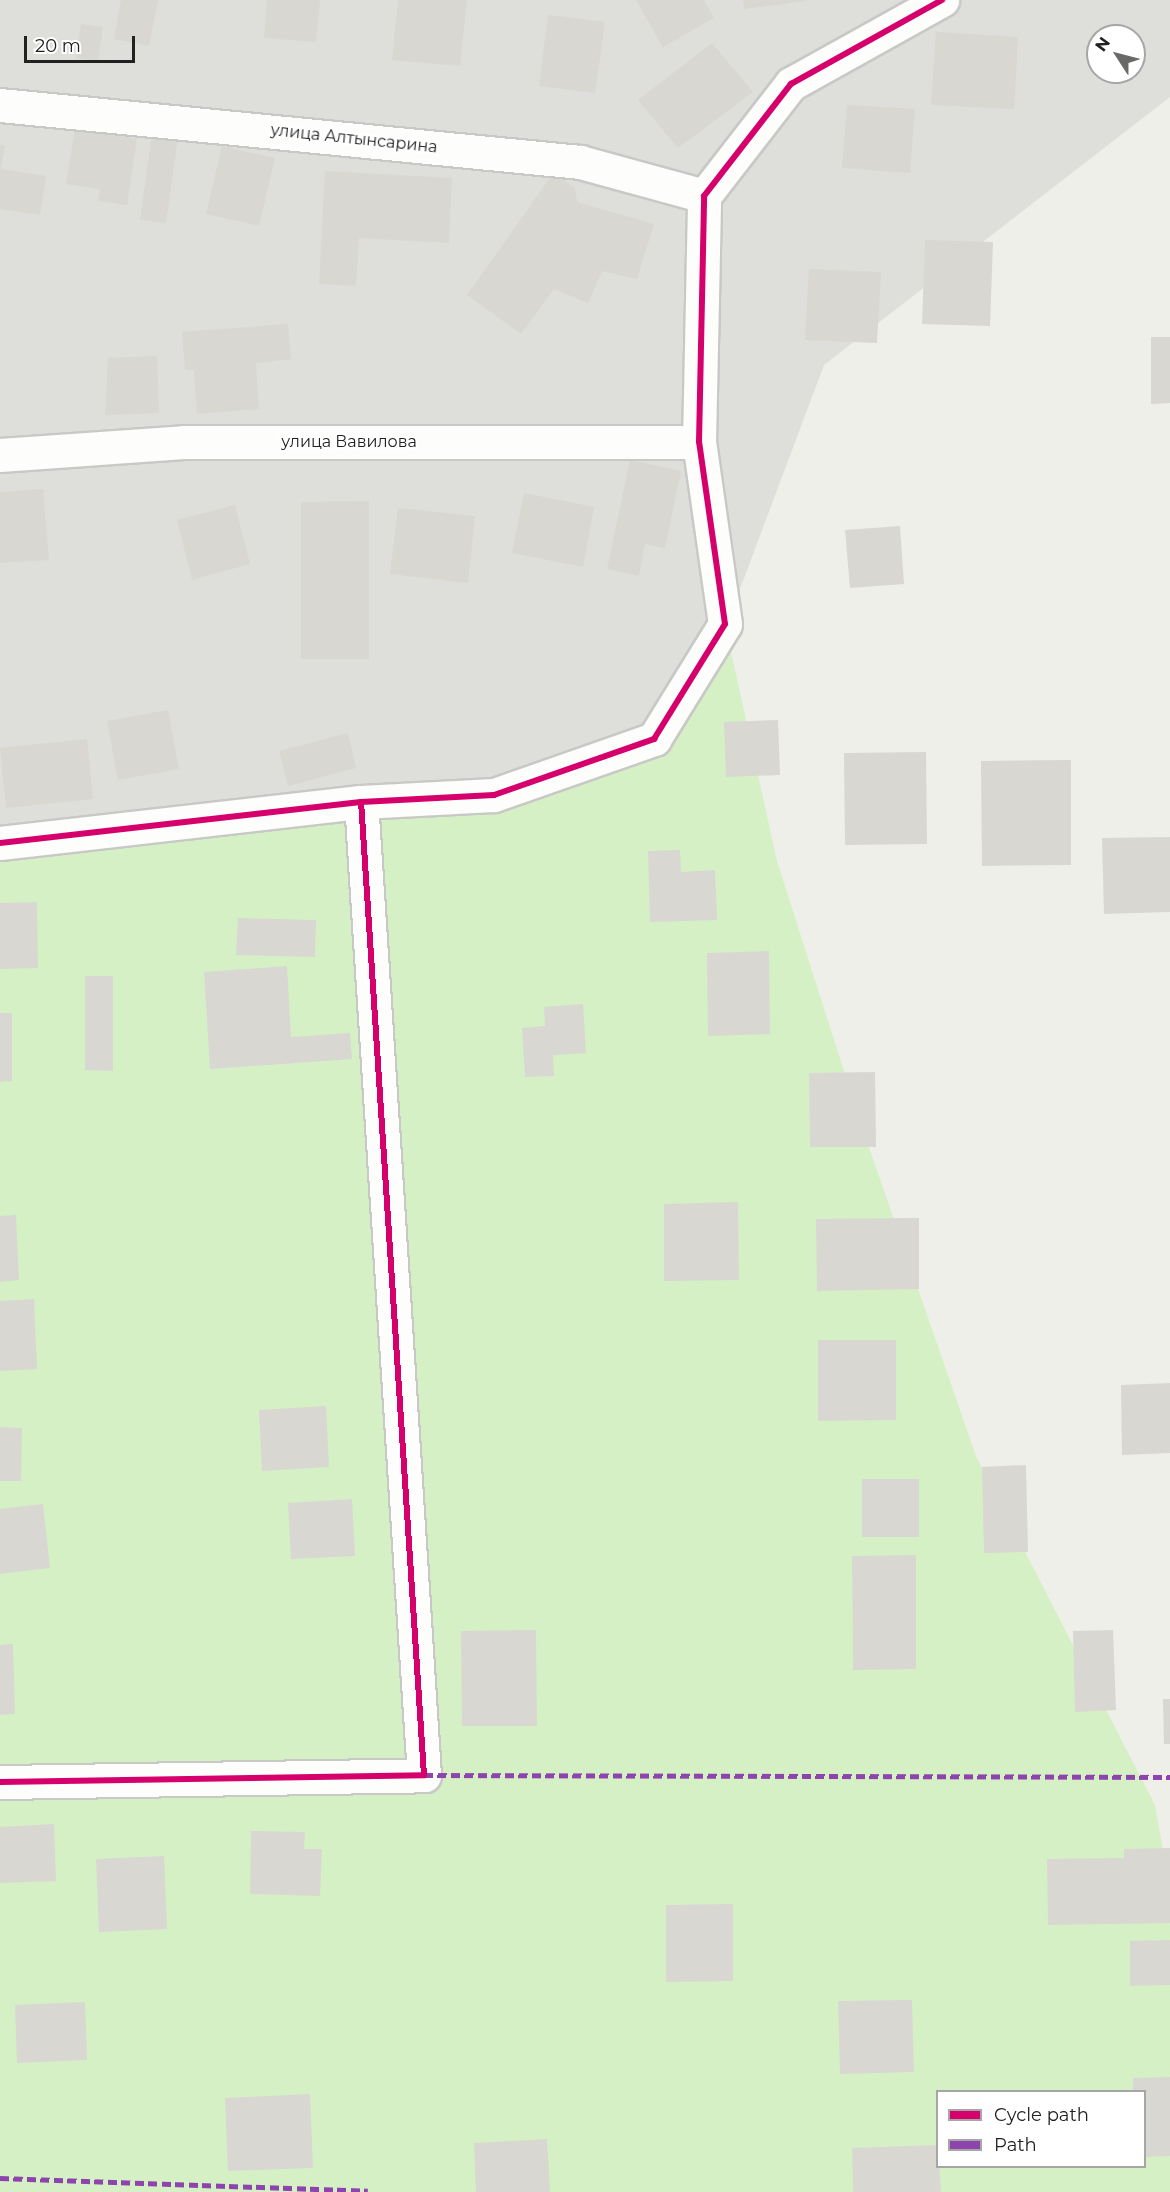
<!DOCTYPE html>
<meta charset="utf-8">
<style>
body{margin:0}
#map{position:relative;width:1170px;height:2192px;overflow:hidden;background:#efefea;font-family:Montserrat,sans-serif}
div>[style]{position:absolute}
.residential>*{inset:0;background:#dededb}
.grass>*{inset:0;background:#d6f0c6}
.building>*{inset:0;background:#d8d7d2}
.roads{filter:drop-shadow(2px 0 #c8c8c6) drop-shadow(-2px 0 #c8c8c6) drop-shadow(0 2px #c8c8c6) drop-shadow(0 -2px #c8c8c6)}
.minor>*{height:33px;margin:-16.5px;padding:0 16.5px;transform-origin:16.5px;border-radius:16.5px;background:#fdfdfc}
.quiet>*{height:4.5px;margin-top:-2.25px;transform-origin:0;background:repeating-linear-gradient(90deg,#8e44ad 0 9px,transparent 0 13.5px)}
.cycleway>*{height:6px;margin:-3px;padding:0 3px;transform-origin:3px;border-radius:3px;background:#d6006c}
span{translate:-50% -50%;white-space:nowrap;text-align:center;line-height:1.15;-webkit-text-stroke:5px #fff;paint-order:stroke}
.street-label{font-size:16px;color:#212121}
.legend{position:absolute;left:936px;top:2090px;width:210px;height:78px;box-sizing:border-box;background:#fff;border:2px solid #a6a6a6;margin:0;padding:8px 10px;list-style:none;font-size:18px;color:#212121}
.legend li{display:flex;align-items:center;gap:12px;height:30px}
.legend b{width:30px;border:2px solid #a6a6a6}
.north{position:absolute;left:1086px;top:24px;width:60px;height:60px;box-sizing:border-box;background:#fff;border:2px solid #a6a6a6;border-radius:50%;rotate:306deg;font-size:16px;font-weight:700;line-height:24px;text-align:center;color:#212121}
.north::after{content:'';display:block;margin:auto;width:21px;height:27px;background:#696967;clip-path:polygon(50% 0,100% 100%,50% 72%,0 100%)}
.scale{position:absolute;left:24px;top:36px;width:111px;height:27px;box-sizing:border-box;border:3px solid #212121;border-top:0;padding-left:8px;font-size:18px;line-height:21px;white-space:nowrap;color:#212121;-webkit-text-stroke:4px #fff;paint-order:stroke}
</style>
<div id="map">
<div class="residential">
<i style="clip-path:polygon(evenodd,0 0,1170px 0,1170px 97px,824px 365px,621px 906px,0 2192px,0 0,1098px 36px,1134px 36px,1134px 72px,1098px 72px,1098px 36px)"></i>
</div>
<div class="grass">
<i style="clip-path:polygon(evenodd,725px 624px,777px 861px,862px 1127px,976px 1456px,1155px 1805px,1170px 1889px,1170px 2192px,0 2192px,0 843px,494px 795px,654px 739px,725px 624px,938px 2092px,1144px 2092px,1144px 2166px,938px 2166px,938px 2092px)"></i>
</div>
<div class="building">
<i style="clip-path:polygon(121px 0,158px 0,149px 46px,114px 39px)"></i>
<i style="clip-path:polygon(267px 0,320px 0,316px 42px,264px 38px)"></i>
<i style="clip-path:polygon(398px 0,467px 0,460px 66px,392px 60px)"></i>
<i style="clip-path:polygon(636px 0,704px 0,714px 18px,663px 47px)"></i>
<i style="clip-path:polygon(743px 0,805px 0,805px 1px,744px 9px)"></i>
<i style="clip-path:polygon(548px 15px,605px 22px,595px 93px,539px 86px)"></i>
<i style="clip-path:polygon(81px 24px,103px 27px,98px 61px,76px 58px)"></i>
<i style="clip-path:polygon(936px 32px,1018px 37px,1014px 109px,931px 105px)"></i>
<i style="clip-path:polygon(712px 43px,753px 92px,678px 148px,638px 100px)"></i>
<i style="clip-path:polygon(847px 105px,915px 109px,910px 173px,842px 168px)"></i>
<i style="clip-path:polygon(75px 129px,137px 139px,127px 205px,98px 201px,100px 189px,66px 184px)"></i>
<i style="clip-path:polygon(152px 134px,178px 137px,166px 223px,140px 220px)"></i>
<i style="clip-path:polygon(0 145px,5px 146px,1px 169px,46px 176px,40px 215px,0 209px)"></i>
<i style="clip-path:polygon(222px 146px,275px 158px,259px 226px,206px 214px)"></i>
<i style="clip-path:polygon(325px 171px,452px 178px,449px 243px,359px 238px,356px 286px,319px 284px)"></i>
<i style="clip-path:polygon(554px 172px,575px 188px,577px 202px,654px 224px,637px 279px,602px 271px,588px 303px,554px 289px,521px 334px,467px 295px)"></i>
<i style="clip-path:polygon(925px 240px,993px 242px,990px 326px,922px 324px)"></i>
<i style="clip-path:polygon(809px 269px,881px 272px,877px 343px,805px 340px)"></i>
<i style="clip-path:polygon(288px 324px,291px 359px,256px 363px,259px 409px,197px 414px,194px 370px,185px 370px,182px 332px)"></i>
<i style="clip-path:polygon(1151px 337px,1170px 337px,1170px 403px,1151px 404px)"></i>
<i style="clip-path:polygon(157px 356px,159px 413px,105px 415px,108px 358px)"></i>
<i style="clip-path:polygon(630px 460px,681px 471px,665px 548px,645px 544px,639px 576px,607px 569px)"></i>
<i style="clip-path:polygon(43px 489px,49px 560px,0 563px,0 492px)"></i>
<i style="clip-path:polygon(524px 493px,594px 507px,583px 567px,512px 553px)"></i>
<i style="clip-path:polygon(369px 501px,369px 659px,301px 659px,301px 502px)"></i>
<i style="clip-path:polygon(235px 505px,250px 564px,192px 580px,177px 520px)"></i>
<i style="clip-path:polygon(398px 508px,475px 516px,468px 583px,390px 574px)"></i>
<i style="clip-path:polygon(900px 526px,904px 584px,850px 588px,845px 530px)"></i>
<i style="clip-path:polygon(168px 710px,179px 769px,118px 780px,107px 721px)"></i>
<i style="clip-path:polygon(778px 720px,780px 775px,726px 777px,724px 722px)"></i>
<i style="clip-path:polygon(348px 733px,356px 768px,288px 786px,279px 751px)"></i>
<i style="clip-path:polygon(87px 739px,93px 799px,6px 808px,0 748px)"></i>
<i style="clip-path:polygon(926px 752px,927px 844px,845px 845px,844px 753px)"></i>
<i style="clip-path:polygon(1071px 760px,1071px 865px,982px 866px,981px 761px)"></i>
<i style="clip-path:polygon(1170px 837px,1170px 912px,1104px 914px,1102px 838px)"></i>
<i style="clip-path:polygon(680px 850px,681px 872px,715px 870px,717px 920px,650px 922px,648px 851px)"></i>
<i style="clip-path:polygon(37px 902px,38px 968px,0 969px,0 903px)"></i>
<i style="clip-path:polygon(238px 918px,316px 920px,315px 957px,236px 955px)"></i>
<i style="clip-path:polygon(769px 951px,770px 1034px,708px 1036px,707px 953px)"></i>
<i style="clip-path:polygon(287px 966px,291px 1037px,350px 1033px,352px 1059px,210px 1069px,204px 972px)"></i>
<i style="clip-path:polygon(85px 976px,113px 976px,113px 1071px,85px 1070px)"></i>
<i style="clip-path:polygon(583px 1004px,586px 1053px,553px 1055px,554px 1076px,525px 1077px,522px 1028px,545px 1026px,544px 1007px)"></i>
<i style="clip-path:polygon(0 1013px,12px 1013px,12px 1081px,0 1082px)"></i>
<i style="clip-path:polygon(875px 1072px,876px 1147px,810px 1147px,809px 1073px)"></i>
<i style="clip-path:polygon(738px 1202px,739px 1280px,664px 1281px,664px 1204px)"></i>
<i style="clip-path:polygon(16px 1215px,19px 1280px,0 1282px,0 1216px)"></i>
<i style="clip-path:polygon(919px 1218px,919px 1289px,817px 1291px,816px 1219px)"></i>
<i style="clip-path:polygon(34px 1299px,37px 1369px,0 1371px,0 1301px)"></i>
<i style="clip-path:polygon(818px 1340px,896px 1340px,896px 1420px,818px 1421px)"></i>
<i style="clip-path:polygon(1170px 1383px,1170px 1453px,1122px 1455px,1121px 1385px)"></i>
<i style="clip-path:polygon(326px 1406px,329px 1467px,262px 1471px,259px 1410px)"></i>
<i style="clip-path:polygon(0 1427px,22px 1428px,21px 1481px,0 1481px)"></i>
<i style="clip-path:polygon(1026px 1465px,1028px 1552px,984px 1553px,982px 1467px)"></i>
<i style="clip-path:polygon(862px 1479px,919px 1479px,919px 1537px,862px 1537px)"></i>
<i style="clip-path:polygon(352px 1499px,355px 1556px,291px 1559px,288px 1503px)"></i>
<i style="clip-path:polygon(43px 1504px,50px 1568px,0 1574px,0 1509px)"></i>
<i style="clip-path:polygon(916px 1555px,916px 1669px,853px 1670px,852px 1556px)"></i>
<i style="clip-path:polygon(536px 1630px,537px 1726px,462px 1726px,461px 1631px)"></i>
<i style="clip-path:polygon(1113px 1630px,1116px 1710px,1075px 1712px,1073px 1631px)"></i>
<i style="clip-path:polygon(13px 1644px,15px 1714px,0 1715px,0 1645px)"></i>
<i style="clip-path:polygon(1163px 1699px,1170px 1699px,1170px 1744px,1164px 1744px)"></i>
<i style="clip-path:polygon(54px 1824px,56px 1881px,0 1883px,0 1827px)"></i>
<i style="clip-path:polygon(251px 1831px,305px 1832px,304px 1849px,322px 1849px,320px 1896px,250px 1894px)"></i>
<i style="clip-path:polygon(1170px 1848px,1170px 1923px,1048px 1925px,1047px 1859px,1124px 1858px,1124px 1849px)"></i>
<i style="clip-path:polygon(164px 1856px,167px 1929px,99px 1932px,96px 1859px)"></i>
<i style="clip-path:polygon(733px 1904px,733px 1981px,666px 1982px,666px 1905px)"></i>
<i style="clip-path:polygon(1170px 1940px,1170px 1985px,1130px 1986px,1130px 1941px)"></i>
<i style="clip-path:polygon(912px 2000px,914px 2072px,840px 2074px,838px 2001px)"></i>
<i style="clip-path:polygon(85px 2002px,87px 2060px,17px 2063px,15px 2005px)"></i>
<i style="clip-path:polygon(1170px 2077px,1170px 2156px,1144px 2157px,1144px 2092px,1133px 2092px,1133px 2078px)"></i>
<i style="clip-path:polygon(310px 2094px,313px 2168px,228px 2171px,225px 2098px)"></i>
<i style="clip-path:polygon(547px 2139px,550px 2192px,476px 2192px,474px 2143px)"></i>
<i style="clip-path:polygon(938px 2145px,941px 2192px,853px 2192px,852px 2148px)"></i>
</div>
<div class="roads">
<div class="minor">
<i style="left:0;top:105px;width:583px;rotate:5.61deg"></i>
<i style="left:580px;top:162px;width:129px;rotate:15.3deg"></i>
<i style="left:0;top:455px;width:184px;rotate:-4deg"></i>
<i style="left:184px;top:442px;width:515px"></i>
<i style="left:0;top:843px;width:363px;rotate:-6.5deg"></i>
<i style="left:361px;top:802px;width:133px;rotate:-3deg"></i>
<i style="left:494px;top:795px;width:170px;rotate:-19.3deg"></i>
<i style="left:654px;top:739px;width:135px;rotate:-58.3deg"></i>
<i style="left:725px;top:624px;width:184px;rotate:-98.1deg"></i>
<i style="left:699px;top:442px;width:246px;rotate:-88.8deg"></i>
<i style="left:704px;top:196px;width:142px;rotate:-52.2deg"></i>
<i style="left:791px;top:84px;width:173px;rotate:-29.1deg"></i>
<i style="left:0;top:1782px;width:424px;rotate:-0.9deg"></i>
<i style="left:424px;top:1775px;width:975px;rotate:-93.7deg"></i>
</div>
</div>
<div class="quiet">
<i style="left:424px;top:1775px;width:746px;rotate:0.15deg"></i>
<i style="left:0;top:2178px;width:368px;rotate:2deg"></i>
</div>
<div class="cycleway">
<i style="left:0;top:843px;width:363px;rotate:-6.5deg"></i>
<i style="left:361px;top:802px;width:133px;rotate:-3deg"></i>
<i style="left:494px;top:795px;width:170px;rotate:-19.3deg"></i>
<i style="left:654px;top:739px;width:135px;rotate:-58.3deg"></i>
<i style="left:725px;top:624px;width:184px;rotate:-98.1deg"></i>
<i style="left:699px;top:442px;width:246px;rotate:-88.8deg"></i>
<i style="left:704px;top:196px;width:142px;rotate:-52.2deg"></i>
<i style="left:791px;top:84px;width:173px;rotate:-29.1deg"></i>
<i style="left:0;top:1782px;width:424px;rotate:-0.9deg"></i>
<i style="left:424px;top:1775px;width:975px;rotate:-93.7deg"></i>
</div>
<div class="street-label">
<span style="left:354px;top:139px;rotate:6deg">улица Алтынсарина</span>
<span style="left:349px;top:442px">улица Вавилова</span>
</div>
<ul class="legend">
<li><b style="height:8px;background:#d6006c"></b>Cycle path</li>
<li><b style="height:8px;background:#8e44ad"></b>Path</li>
</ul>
<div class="north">N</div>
<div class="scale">20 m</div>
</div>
